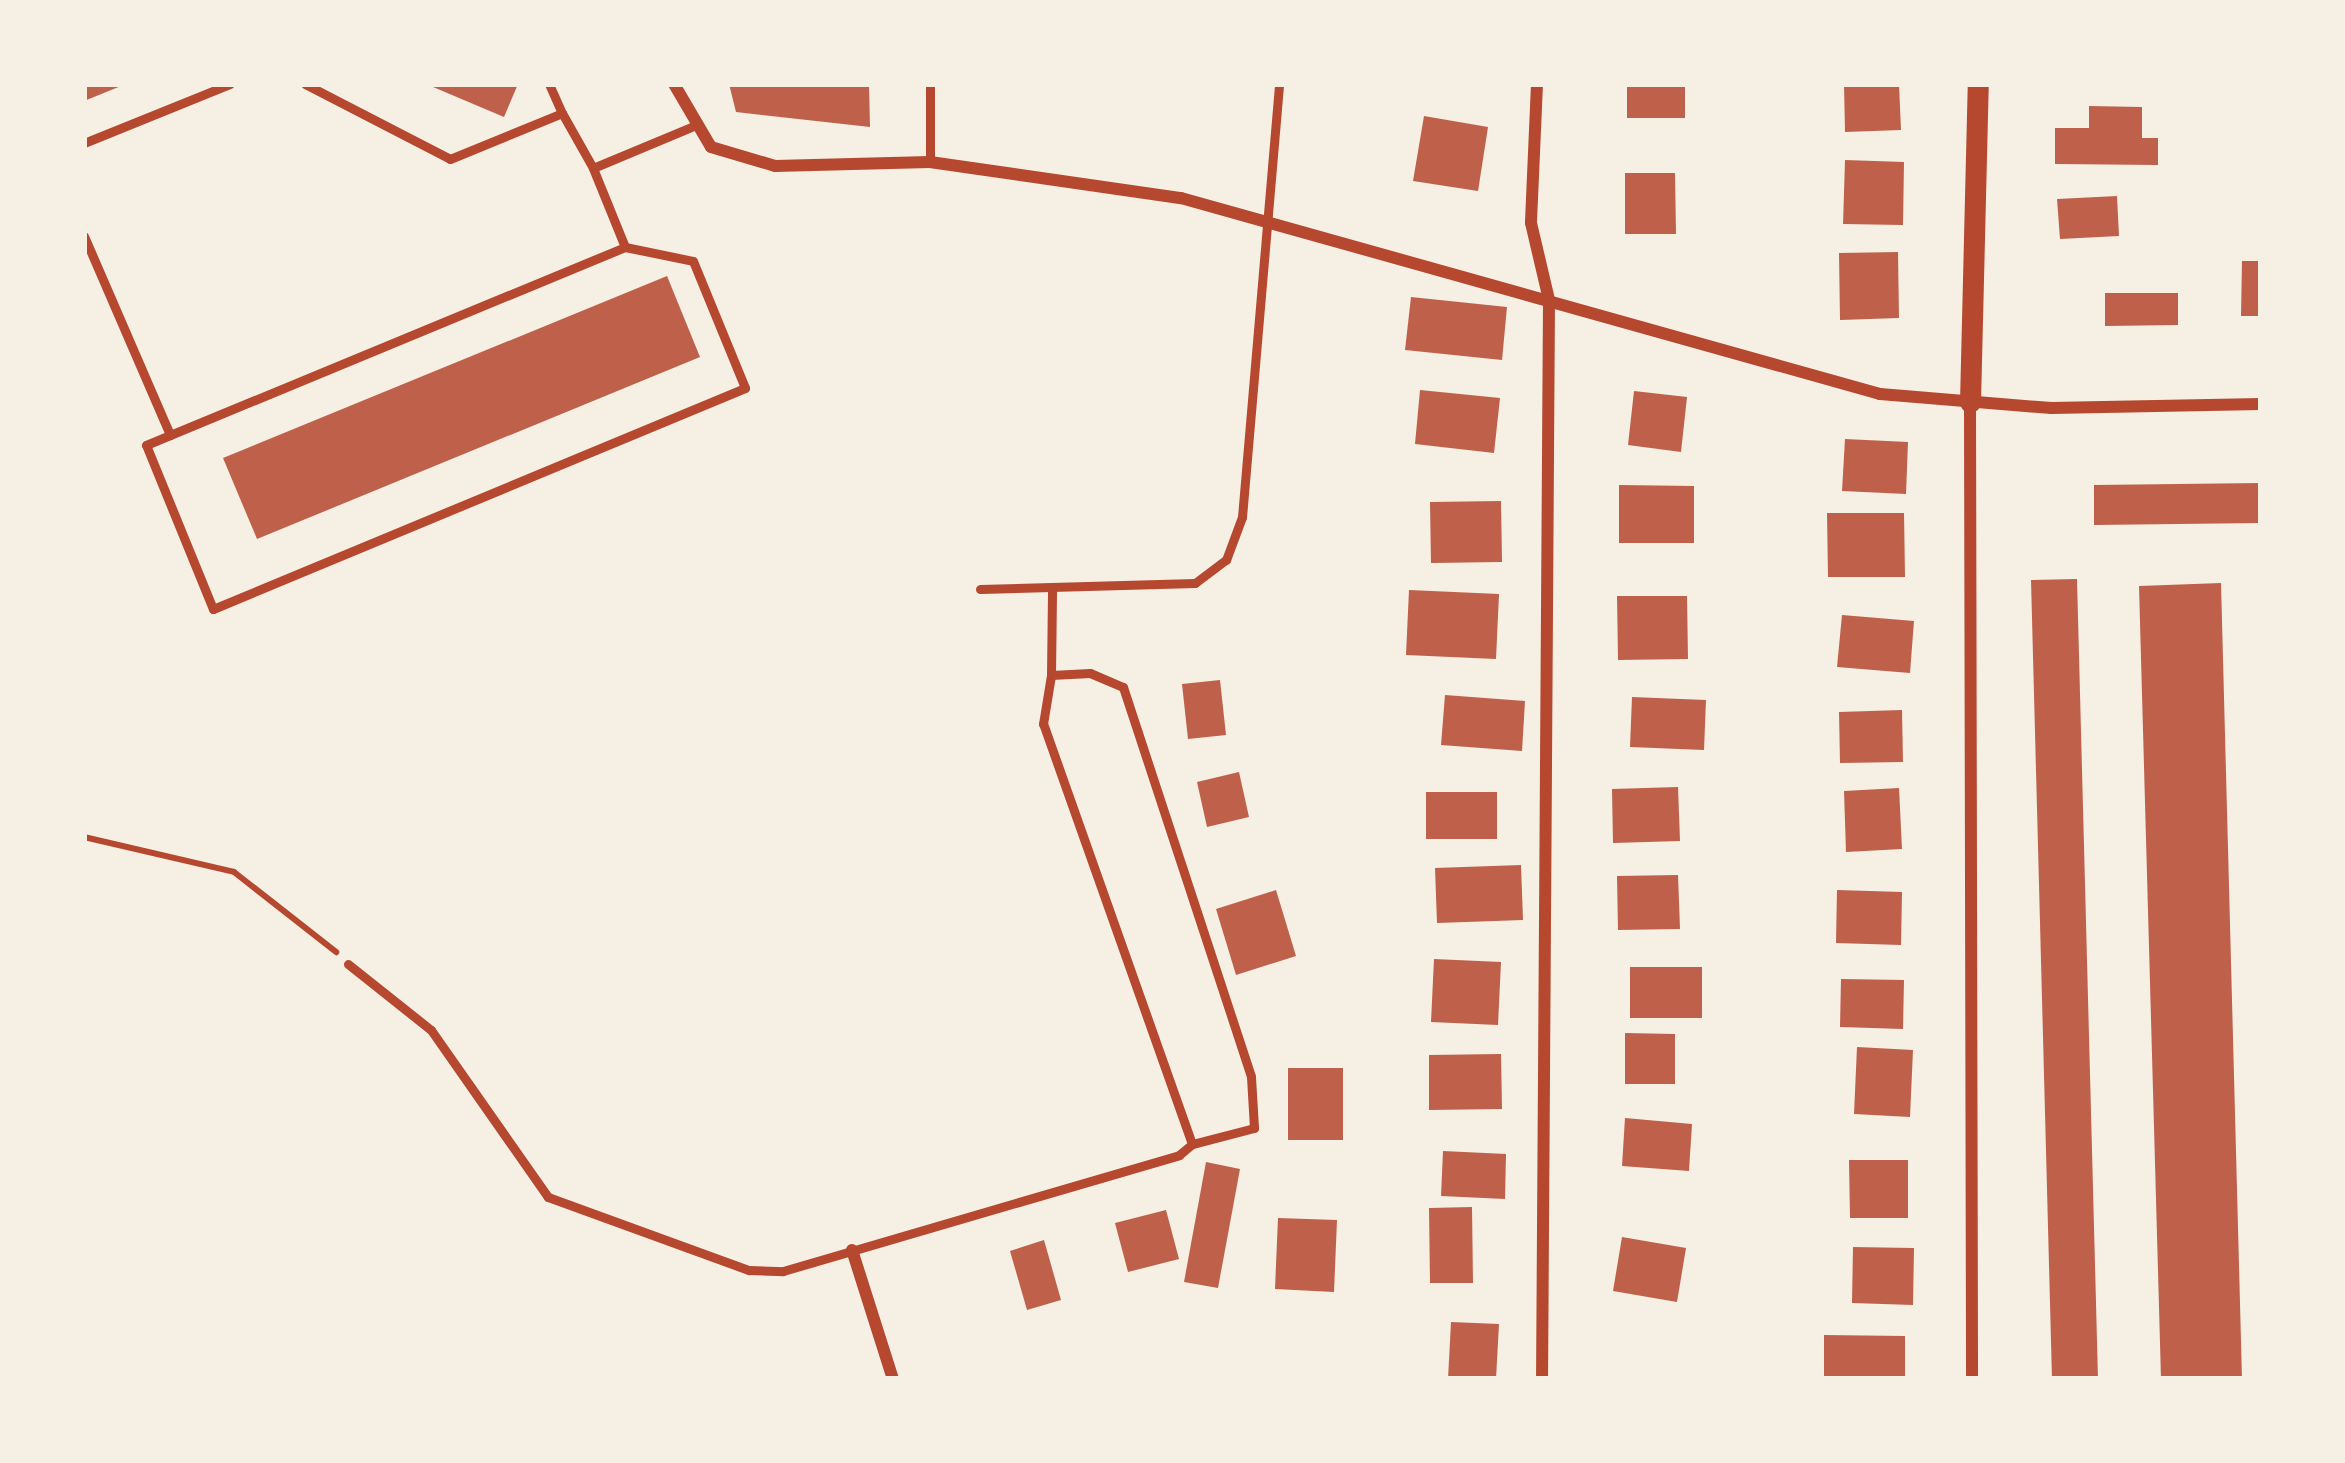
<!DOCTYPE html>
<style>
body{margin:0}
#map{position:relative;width:2345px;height:1463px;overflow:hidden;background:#f6efe4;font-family:Rubik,sans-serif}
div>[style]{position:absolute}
.building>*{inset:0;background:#bf614a}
.path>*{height:6px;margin:-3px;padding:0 3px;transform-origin:3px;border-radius:3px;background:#b5482f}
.service>*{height:9px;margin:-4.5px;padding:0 4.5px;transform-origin:4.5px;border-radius:4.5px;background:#b5482f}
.minor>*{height:12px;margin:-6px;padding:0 6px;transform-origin:6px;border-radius:6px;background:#b5482f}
.tertiary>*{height:21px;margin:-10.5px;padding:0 10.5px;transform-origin:10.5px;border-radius:10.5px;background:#b5482f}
span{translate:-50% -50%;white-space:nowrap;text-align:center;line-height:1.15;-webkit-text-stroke:9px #f6efe4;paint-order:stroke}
.frame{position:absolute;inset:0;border:87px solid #f6efe4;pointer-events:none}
</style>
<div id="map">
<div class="building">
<i style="clip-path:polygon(84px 84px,126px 84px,84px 101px)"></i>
<i style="clip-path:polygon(426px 84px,518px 84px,504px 117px)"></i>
<i style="clip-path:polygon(729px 84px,869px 84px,870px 127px,736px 112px)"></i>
<i style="clip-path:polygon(1627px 84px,1685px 84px,1685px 118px,1627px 118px)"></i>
<i style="clip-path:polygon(1844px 84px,1899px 84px,1901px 130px,1845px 132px)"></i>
<i style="clip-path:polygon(2089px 106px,2142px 107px,2142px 138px,2158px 138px,2158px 165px,2055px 164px,2055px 128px,2089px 128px)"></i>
<i style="clip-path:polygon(1424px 116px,1488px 127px,1478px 191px,1413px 181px)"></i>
<i style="clip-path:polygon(1845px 160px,1904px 162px,1903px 225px,1843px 224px)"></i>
<i style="clip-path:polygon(1625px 173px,1675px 173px,1676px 234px,1625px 234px)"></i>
<i style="clip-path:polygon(2117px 196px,2119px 236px,2060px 239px,2057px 199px)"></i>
<i style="clip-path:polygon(1898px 252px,1899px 318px,1840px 320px,1839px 253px)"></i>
<i style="clip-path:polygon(2242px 261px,2261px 261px,2261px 316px,2241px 316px)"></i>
<i style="clip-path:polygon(667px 276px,700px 357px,257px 539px,223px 458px)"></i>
<i style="clip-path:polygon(2105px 293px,2178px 293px,2178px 325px,2105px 326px)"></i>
<i style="clip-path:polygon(1411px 297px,1507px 307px,1502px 360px,1405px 350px)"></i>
<i style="clip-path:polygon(1420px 390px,1500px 398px,1494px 453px,1415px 444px)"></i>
<i style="clip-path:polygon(1634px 391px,1687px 397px,1681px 452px,1628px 445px)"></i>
<i style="clip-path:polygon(1845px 439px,1908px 442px,1906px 494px,1842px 491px)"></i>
<i style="clip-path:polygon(2261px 483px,2261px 523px,2094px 525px,2094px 485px)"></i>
<i style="clip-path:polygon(1619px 485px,1694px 486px,1694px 543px,1619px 543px)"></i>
<i style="clip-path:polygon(1501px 501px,1502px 562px,1431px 563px,1430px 502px)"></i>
<i style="clip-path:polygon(1827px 513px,1904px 513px,1905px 577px,1828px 577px)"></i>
<i style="clip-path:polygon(2077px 579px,2098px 1379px,2052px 1379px,2031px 580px)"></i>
<i style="clip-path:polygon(2221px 583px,2242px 1379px,2161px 1379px,2139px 586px)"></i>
<i style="clip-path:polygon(1409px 590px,1499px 594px,1496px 659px,1406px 655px)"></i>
<i style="clip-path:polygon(1617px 596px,1687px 596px,1688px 659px,1618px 660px)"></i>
<i style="clip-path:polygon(1842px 615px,1914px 621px,1910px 673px,1837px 667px)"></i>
<i style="clip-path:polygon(1220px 680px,1226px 735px,1188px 739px,1182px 684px)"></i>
<i style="clip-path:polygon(1445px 695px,1525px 701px,1522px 751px,1441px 745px)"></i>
<i style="clip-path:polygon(1632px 697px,1706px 700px,1704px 750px,1630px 747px)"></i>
<i style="clip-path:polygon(1902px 710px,1903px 762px,1840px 763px,1839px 712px)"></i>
<i style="clip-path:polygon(1239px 772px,1249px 817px,1207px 827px,1197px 782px)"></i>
<i style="clip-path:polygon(1678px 787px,1680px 841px,1613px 843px,1612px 789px)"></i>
<i style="clip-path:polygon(1899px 788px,1902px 849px,1846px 852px,1844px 791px)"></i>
<i style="clip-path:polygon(1426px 792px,1497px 792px,1497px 839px,1426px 839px)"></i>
<i style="clip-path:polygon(1521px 865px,1523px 920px,1437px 923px,1435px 868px)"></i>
<i style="clip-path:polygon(1678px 875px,1680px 929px,1618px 930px,1617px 876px)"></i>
<i style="clip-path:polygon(1276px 890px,1296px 956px,1236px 975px,1216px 909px)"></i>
<i style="clip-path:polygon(1837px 890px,1902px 892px,1901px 945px,1836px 943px)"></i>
<i style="clip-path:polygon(1434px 959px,1501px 962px,1498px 1025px,1431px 1022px)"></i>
<i style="clip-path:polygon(1630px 967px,1702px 967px,1702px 1018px,1630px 1018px)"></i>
<i style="clip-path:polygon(1841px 979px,1904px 980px,1903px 1029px,1840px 1027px)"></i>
<i style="clip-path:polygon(1625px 1033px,1675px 1034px,1675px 1084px,1625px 1084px)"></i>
<i style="clip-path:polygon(1857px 1047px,1913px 1050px,1910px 1117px,1854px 1114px)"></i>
<i style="clip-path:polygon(1501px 1054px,1502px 1109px,1429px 1110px,1429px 1055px)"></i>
<i style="clip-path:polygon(1288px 1068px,1343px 1068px,1343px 1140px,1288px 1140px)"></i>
<i style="clip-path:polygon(1625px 1118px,1692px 1124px,1689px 1171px,1622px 1166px)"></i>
<i style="clip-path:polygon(1443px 1151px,1506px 1154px,1505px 1199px,1441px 1196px)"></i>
<i style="clip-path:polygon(1849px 1160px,1908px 1160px,1908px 1218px,1850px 1218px)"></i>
<i style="clip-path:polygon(1206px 1162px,1240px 1169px,1218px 1288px,1184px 1282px)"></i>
<i style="clip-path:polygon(1472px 1207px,1473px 1283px,1430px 1283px,1429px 1208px)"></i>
<i style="clip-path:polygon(1166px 1210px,1179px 1259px,1128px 1272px,1115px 1223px)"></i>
<i style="clip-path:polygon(1278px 1218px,1337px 1220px,1334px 1292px,1275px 1289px)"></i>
<i style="clip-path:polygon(1622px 1237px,1686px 1248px,1677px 1302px,1613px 1291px)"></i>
<i style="clip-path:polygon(1044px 1240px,1061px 1300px,1027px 1310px,1010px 1251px)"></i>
<i style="clip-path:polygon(1853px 1247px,1914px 1248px,1913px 1305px,1852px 1303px)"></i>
<i style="clip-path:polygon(1451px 1322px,1499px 1324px,1496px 1379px,1448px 1379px)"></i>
<i style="clip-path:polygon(1824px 1335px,1905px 1336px,1905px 1379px,1824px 1379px)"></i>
</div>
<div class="path">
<i style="left:84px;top:837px;width:154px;rotate:13.1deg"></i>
<i style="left:234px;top:872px;width:130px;rotate:38.1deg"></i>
</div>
<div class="service">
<i style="left:305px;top:84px;width:163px;rotate:27.3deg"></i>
<i style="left:450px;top:159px;width:121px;rotate:-22.3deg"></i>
<i style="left:562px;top:113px;width:63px;rotate:60.6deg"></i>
<i style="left:549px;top:84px;width:32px;rotate:66deg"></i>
<i style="left:930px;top:84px;width:78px;rotate:90deg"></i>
<i style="left:84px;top:143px;width:157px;rotate:-22deg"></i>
<i style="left:84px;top:236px;width:217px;rotate:66.6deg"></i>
<i style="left:625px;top:247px;width:69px;rotate:11.6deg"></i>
<i style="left:693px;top:261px;width:137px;rotate:67.7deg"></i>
<i style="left:745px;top:388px;width:576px;rotate:157.44deg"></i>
<i style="left:213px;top:609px;width:177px;rotate:-112.2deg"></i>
<i style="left:146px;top:445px;width:518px;rotate:-22.46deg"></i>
<i style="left:625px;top:247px;width:85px;rotate:-112.1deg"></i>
<i style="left:593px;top:168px;width:112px;rotate:-22.7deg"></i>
<i style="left:980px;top:589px;width:215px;rotate:-1.6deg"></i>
<i style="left:1195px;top:583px;width:39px;rotate:-37deg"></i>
<i style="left:1226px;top:560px;width:46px;rotate:-69.6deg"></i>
<i style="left:1242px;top:517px;width:435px;rotate:-85.1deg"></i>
<i style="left:1051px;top:675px;width:84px;rotate:-89.3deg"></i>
<i style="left:348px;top:964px;width:106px;rotate:38.5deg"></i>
<i style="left:431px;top:1030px;width:204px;rotate:55deg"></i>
<i style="left:548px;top:1197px;width:214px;rotate:20deg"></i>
<i style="left:749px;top:1270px;width:34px;rotate:2deg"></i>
<i style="left:783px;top:1271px;width:413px;rotate:-16.3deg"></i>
<i style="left:1179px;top:1155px;width:17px;rotate:-40deg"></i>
<i style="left:1192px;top:1144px;width:446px;rotate:-109.5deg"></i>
<i style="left:1043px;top:724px;width:50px;rotate:-80.7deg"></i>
<i style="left:1051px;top:675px;width:39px;rotate:-3deg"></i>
<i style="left:1090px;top:673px;width:36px;rotate:23deg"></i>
<i style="left:1123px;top:687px;width:410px;rotate:71.8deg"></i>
<i style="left:1251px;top:1077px;width:51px;rotate:86.6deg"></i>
<i style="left:1254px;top:1128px;width:64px;rotate:165.5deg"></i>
</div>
<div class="minor">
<i style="left:674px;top:84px;width:73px;rotate:59.6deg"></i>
<i style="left:711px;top:147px;width:67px;rotate:16.5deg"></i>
<i style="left:775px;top:166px;width:155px;rotate:-1.5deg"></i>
<i style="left:930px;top:162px;width:254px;rotate:8.2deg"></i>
<i style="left:1181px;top:198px;width:726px;rotate:15.66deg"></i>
<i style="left:1880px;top:394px;width:172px;rotate:4.7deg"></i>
<i style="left:2051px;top:408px;width:210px;rotate:-1.1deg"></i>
<i style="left:1537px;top:84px;width:139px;rotate:92.5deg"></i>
<i style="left:1531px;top:223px;width:79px;rotate:76.8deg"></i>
<i style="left:1549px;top:300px;width:1079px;rotate:90.37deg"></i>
<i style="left:1970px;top:402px;width:977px;rotate:89.88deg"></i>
<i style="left:852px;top:1250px;width:135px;rotate:72.4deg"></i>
</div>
<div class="tertiary">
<i style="left:1970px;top:402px;width:318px;rotate:-88.6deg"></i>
</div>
<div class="frame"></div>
</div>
